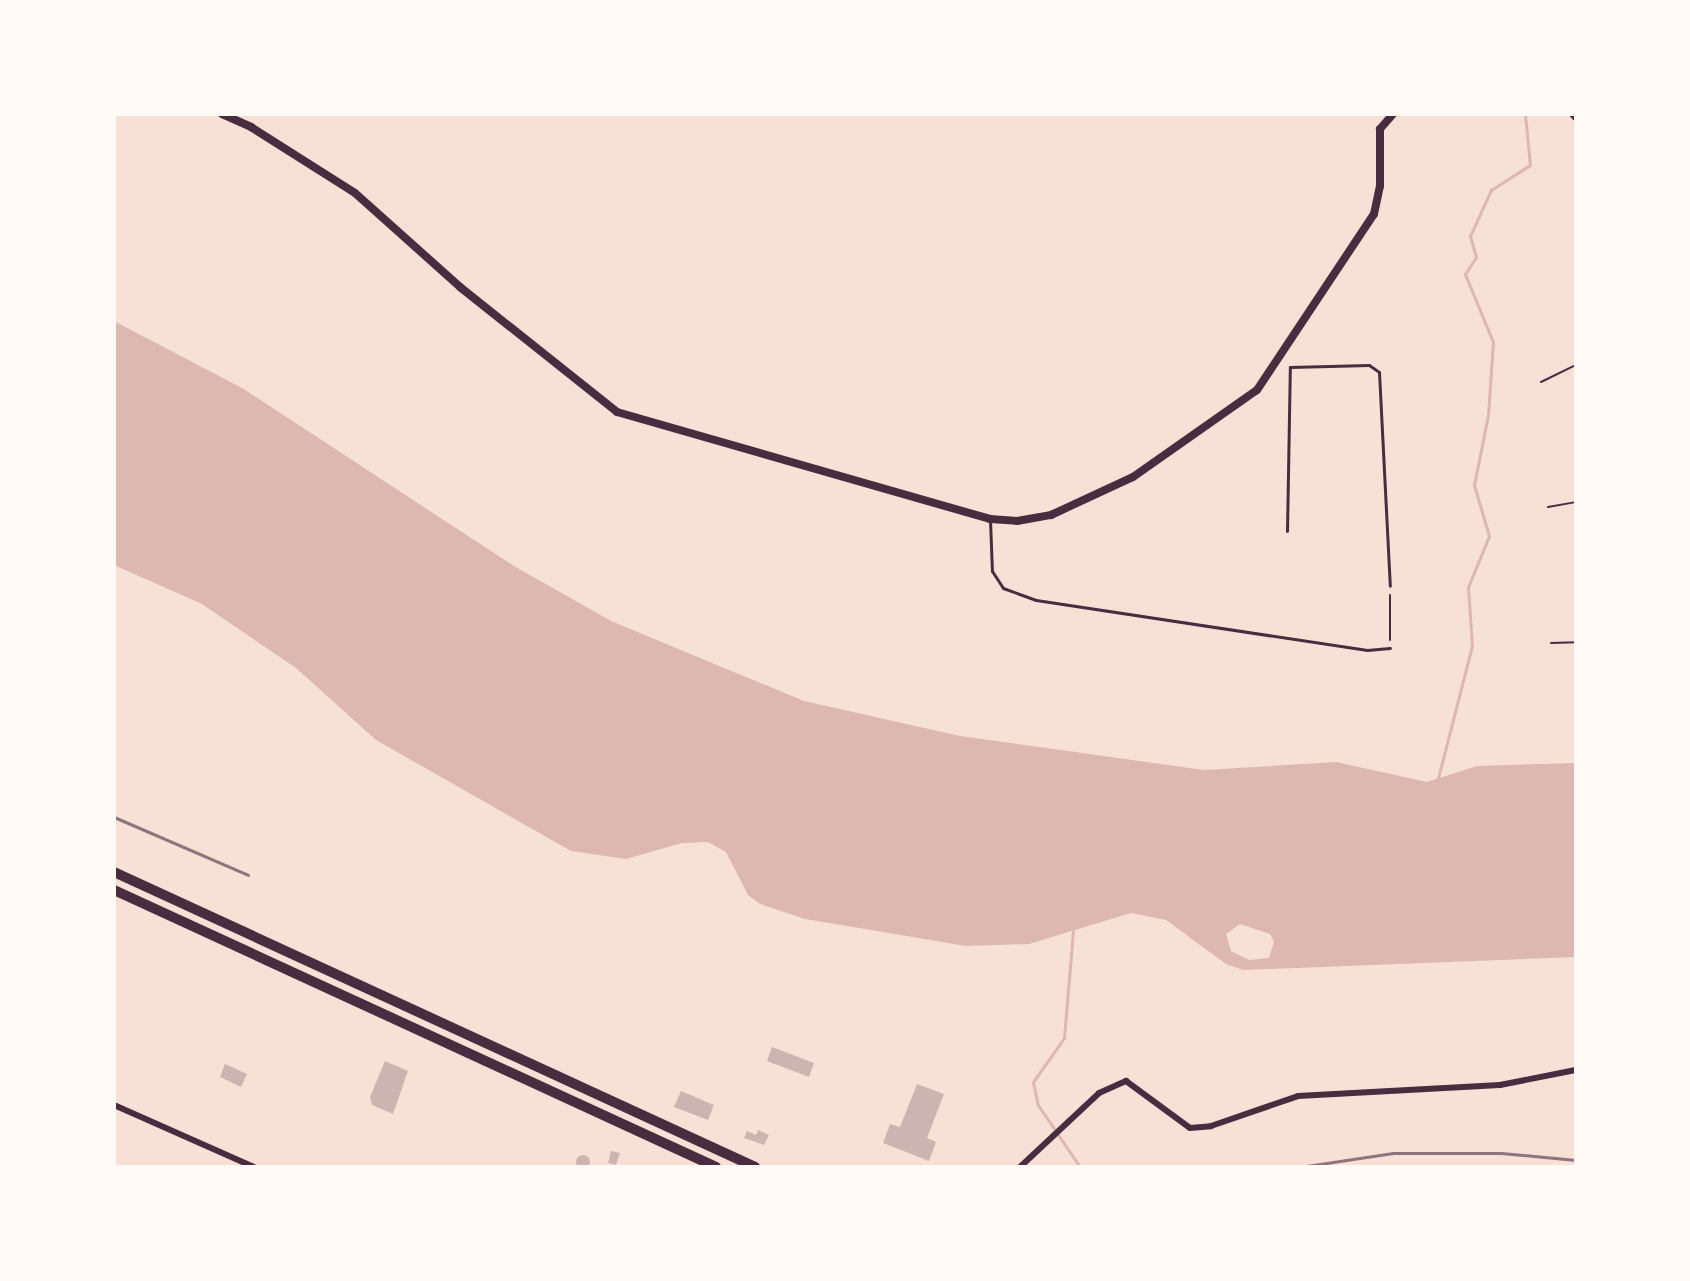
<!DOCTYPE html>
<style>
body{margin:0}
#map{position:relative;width:1690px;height:1281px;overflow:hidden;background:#f7e1d7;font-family:Georgia,serif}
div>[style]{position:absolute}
.water>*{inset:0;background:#dcb8b0}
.stream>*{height:3px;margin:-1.5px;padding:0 1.5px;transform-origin:1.5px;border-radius:1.5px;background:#dcb8b0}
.building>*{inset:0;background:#ccb4b1}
.round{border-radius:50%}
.path>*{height:2px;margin:-1px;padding:0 1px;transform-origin:1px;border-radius:1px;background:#4a2c40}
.service>*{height:3px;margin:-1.5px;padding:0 1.5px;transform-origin:1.5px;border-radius:1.5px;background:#4a2c40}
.minor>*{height:6px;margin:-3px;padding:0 3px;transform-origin:3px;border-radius:3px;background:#4a2c40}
.tertiary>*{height:8px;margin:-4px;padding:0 4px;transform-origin:4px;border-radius:4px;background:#4a2c40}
.primary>*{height:10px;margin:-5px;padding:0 5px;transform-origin:5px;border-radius:5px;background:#4a2c40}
.rail>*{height:3px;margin:-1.5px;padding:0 1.5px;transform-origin:1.5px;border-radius:1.5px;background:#8f747c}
span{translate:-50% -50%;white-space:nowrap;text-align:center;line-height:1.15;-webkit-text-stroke:6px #fffaf5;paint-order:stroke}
.frame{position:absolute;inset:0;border:116px solid #fffaf5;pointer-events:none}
</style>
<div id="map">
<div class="water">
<i style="clip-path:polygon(evenodd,114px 321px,242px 388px,514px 566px,611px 621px,804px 701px,960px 736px,1204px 770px,1336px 762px,1427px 782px,1477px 766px,1576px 763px,1576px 957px,1243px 970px,1226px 964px,1166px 920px,1131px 913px,1029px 944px,966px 946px,805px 919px,760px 904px,748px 895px,726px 852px,708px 842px,682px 843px,626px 859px,571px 851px,376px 740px,296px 668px,202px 604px,114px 565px,114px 321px,1240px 924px,1270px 934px,1274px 942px,1269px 958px,1249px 960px,1231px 951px,1226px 934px,1240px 924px)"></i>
</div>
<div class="stream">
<i style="left:1437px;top:782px;width:140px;rotate:-75.6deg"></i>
<i style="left:1472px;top:646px;width:59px;rotate:-93.9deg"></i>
<i style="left:1468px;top:587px;width:55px;rotate:-67.6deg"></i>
<i style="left:1489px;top:536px;width:53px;rotate:-106.4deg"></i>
<i style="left:1474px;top:485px;width:71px;rotate:-78.7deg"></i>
<i style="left:1488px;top:415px;width:73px;rotate:-86.1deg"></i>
<i style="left:1493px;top:342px;width:74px;rotate:-112.4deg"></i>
<i style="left:1465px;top:274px;width:20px;rotate:-57deg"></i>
<i style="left:1476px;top:257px;width:22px;rotate:-106deg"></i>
<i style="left:1470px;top:236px;width:51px;rotate:-65.5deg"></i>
<i style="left:1491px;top:190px;width:46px;rotate:-32.7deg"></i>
<i style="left:1530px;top:165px;width:51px;rotate:-95.6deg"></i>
<i style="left:1073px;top:931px;width:107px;rotate:94.8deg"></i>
<i style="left:1064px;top:1038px;width:54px;rotate:125.2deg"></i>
<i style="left:1033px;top:1082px;width:24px;rotate:78deg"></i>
<i style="left:1038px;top:1105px;width:75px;rotate:55.9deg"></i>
</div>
<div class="building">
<i style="clip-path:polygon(772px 1047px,814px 1063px,809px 1077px,767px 1061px)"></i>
<i style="clip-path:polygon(385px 1061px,408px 1071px,393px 1114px,372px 1105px,370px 1097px)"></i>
<i style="clip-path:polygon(225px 1064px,247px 1074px,241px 1087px,220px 1077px)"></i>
<i style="clip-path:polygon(917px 1084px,944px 1094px,927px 1138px,936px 1142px,929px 1161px,883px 1143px,890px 1124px,900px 1127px)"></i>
<i style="clip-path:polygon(681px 1091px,714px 1105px,708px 1120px,674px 1107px)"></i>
<i style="clip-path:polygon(758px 1130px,769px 1135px,764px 1145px,744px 1138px,747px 1131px,756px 1135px)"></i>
<i style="clip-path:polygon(611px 1151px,620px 1153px,616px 1165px,608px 1163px)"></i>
<i class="round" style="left:576px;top:1155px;width:14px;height:14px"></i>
</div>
<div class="path">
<i style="left:1541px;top:382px;width:39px;rotate:-26deg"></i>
<i style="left:1548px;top:507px;width:28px;rotate:-10deg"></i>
<i style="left:1390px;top:595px;width:45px;rotate:90deg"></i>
<i style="left:1551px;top:643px;width:25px;rotate:-2deg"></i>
</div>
<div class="service">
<i style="left:990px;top:520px;width:51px;rotate:87.8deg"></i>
<i style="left:992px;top:571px;width:20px;rotate:57deg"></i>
<i style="left:1003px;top:588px;width:35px;rotate:20deg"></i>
<i style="left:1036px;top:600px;width:335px;rotate:8.6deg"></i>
<i style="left:1367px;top:650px;width:23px;rotate:-5deg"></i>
<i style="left:1287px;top:531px;width:164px;rotate:-89deg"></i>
<i style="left:1290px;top:367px;width:79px;rotate:-1.5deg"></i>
<i style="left:1369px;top:365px;width:12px;rotate:35deg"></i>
<i style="left:1379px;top:372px;width:214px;rotate:87.1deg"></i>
</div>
<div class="minor">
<i style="left:114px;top:1105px;width:153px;rotate:23.9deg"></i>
<i style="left:1020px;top:1167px;width:108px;rotate:-43.1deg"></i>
<i style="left:1099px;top:1093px;width:30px;rotate:-24deg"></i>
<i style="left:1126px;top:1081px;width:79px;rotate:36.3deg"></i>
<i style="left:1190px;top:1128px;width:21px;rotate:-5deg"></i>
<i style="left:1211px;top:1126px;width:92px;rotate:-19deg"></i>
<i style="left:1298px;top:1096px;width:202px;rotate:-3.1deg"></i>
<i style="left:1500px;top:1085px;width:77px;rotate:-11.2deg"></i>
</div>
<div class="tertiary">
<i style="left:222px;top:114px;width:32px;rotate:24deg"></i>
<i style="left:251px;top:127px;width:123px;rotate:32.4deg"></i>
<i style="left:355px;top:193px;width:141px;rotate:41.8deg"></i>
<i style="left:460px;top:287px;width:201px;rotate:38.5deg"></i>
<i style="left:617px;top:412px;width:388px;rotate:16deg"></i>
<i style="left:990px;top:519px;width:27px;rotate:4deg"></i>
<i style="left:1017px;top:521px;width:35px;rotate:-10deg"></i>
<i style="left:1051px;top:515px;width:90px;rotate:-24.9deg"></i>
<i style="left:1133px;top:477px;width:151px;rotate:-35.1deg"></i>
<i style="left:1257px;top:390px;width:211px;rotate:-56.4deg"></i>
<i style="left:1374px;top:214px;width:29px;rotate:-78deg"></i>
<i style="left:1380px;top:186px;width:57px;rotate:-90deg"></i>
<i style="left:1380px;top:129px;width:20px;rotate:-49deg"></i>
<i style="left:1573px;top:114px;width:4px;rotate:45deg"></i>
</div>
<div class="primary">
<i style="left:114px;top:872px;width:706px;rotate:24.71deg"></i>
<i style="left:114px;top:890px;width:663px;rotate:24.71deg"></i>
</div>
<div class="rail">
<i style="left:114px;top:817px;width:146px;rotate:23.4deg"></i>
<i style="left:1300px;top:1167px;width:94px;rotate:-8.6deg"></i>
<i style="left:1393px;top:1153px;width:108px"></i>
<i style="left:1501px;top:1153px;width:75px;rotate:5.3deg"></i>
</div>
<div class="frame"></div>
</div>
